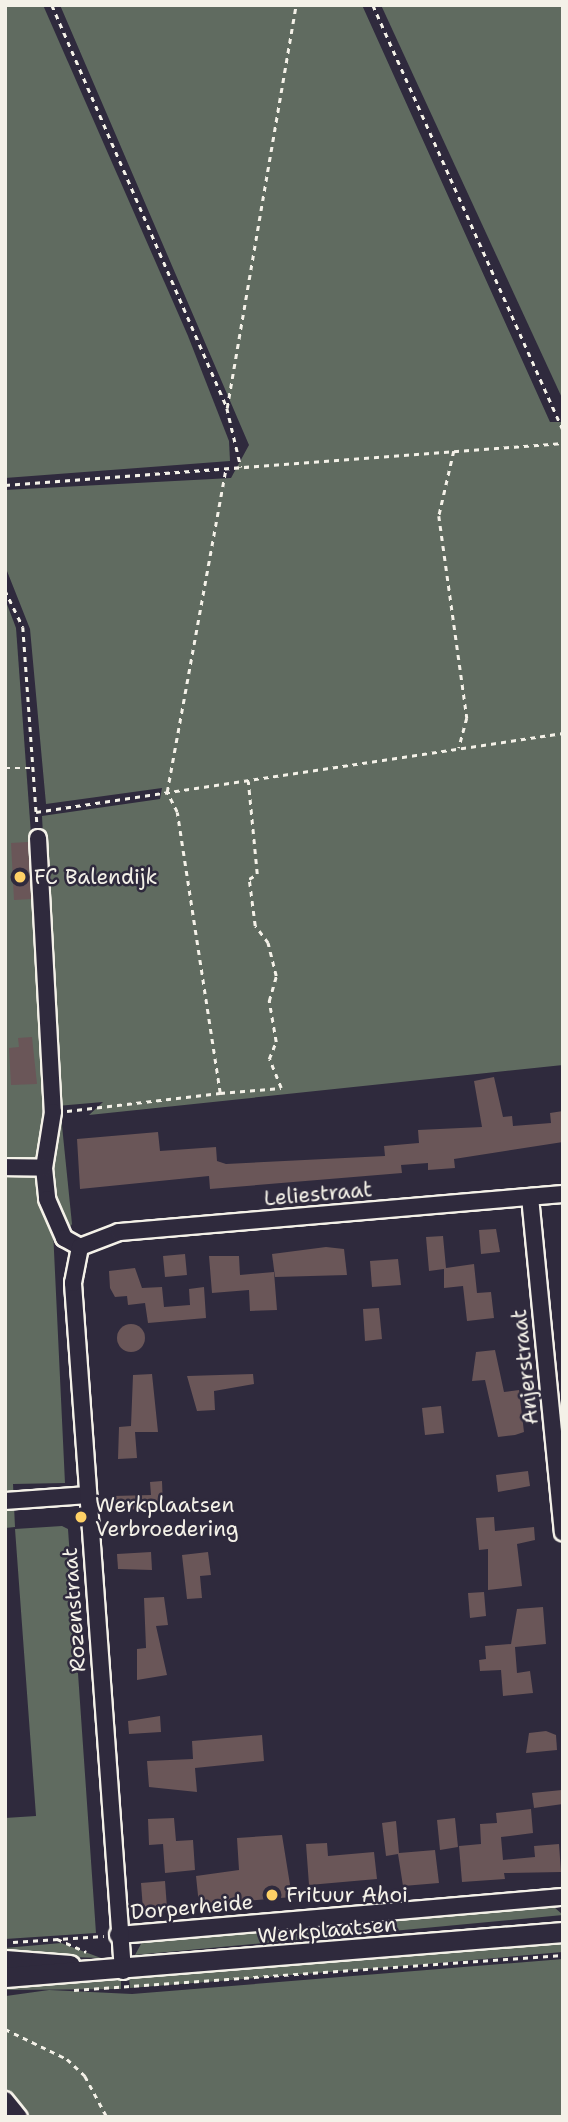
<!DOCTYPE html>
<style>
body{margin:0}
#map{position:relative;width:568px;height:2122px;overflow:hidden;background:#2f2a3d;font-family:"Shantell Sans",sans-serif}
div>[style]{position:absolute}
.green>*{inset:0;background:#606b60}
.building>*{inset:0;background:#6a5658}
.round{border-radius:50%}
.path>*{height:2.5px;margin-top:-1.25px;transform-origin:0;background:repeating-linear-gradient(90deg,#f4f1e8 0 5px,transparent 0 10px)}
.roads{filter:drop-shadow(2px 0 #f4f1e8) drop-shadow(-2px 0 #f4f1e8) drop-shadow(0 2px #f4f1e8) drop-shadow(0 -2px #f4f1e8)}
.minor>*{height:16px;margin:-8px;padding:0 8px;transform-origin:8px;border-radius:8px;background:#2f2a3d}
.major>*{height:19px;margin:-9.5px;padding:0 9.5px;transform-origin:9.5px;border-radius:9.5px;background:#2f2a3d}
.dots>*{width:19px;height:19px;translate:-50% -50%;box-sizing:border-box;border:4px solid #2f2a3d;border-radius:50%}
span{translate:-50% -50%;white-space:nowrap;text-align:center;line-height:1.15;-webkit-text-stroke:5px #2f2a3d;paint-order:stroke}
.poi-label{font-size:21px;color:#f4f1e8}
.left{translate:0 -50%;text-align:left}
.street-label{font-size:21px;color:#f4f1e8}
.frame{position:absolute;inset:0;border:7px solid #f4f1e8;pointer-events:none}
</style>
<div id="map">
<div class="green">
<i style="clip-path:polygon(5px 5px,43px 5px,188px 336px,229px 441px,230px 461px,5px 478px)"></i>
<i style="clip-path:polygon(60px 5px,362px 5px,550px 422px,563px 422px,563px 1065px,89px 1115px,103px 1102px,57px 1106px,42px 816px,160px 799px,162px 788px,46px 804px,30px 629px,5px 566px,5px 490px,231px 478px,249px 445px)"></i>
<i style="clip-path:polygon(381px 5px,563px 5px,563px 400px)"></i>
<i style="clip-path:polygon(5px 599px,16px 628px,40px 958px,49px 1114px,41px 1165px,5px 1163px)"></i>
<i style="clip-path:polygon(61px 1116px,72px 1224px,69px 1229px,50px 1200px,50px 1164px)"></i>
<i style="clip-path:polygon(27px 1168px,41px 1179px,53px 1230px,65px 1483px,13px 1484px,15px 1527px,5px 1528px,5px 1172px)"></i>
<i style="clip-path:polygon(62px 1526px,68px 1529px,96px 1933px,5px 1939px,5px 1818px,36px 1816px,15px 1529px)"></i>
<i style="clip-path:polygon(554px 1907px,563px 1915px,135px 1955px,142px 1942px)"></i>
<i style="clip-path:polygon(563px 1940px,563px 1952px,405px 1966px,130px 1988px,129px 1978px)"></i>
<i style="clip-path:polygon(61px 1943px,101px 1958px,5px 1955px,5px 1948px)"></i>
<i style="clip-path:polygon(563px 1959px,563px 2117px,31px 2117px,5px 2087px,6px 1996px,49px 1990px,132px 1994px)"></i>
<i style="clip-path:polygon(121px 1978px,121px 1989px,6px 1990px,6px 1981px)"></i>
</div>
<div class="building">
<i style="clip-path:polygon(28px 842px,31px 899px,14px 900px,11px 843px)"></i>
<i style="clip-path:polygon(32px 1037px,37px 1084px,11px 1085px,9px 1048px,19px 1047px,18px 1038px)"></i>
<i style="clip-path:polygon(494px 1077px,503px 1117px,512px 1116px,513px 1126px,551px 1123px,550px 1113px,563px 1111px,563px 1142px,454px 1159px,455px 1168px,428px 1170px,428px 1163px,401px 1165px,402px 1173px,210px 1189px,209px 1176px,80px 1189px,77px 1139px,158px 1132px,160px 1151px,216px 1147px,217px 1161px,226px 1164px,385px 1156px,384px 1146px,419px 1143px,418px 1130px,482px 1127px,474px 1081px)"></i>
<i style="clip-path:polygon(496px 1229px,500px 1252px,481px 1254px,479px 1230px)"></i>
<i style="clip-path:polygon(443px 1236px,446px 1268px,474px 1264px,477px 1293px,491px 1292px,494px 1318px,467px 1321px,463px 1286px,444px 1288px,444px 1269px,429px 1271px,426px 1237px)"></i>
<i style="clip-path:polygon(326px 1247px,344px 1249px,347px 1275px,275px 1277px,272px 1254px)"></i>
<i style="clip-path:polygon(185px 1254px,187px 1275px,165px 1277px,163px 1256px)"></i>
<i style="clip-path:polygon(209px 1256px,239px 1256px,240px 1275px,274px 1272px,277px 1310px,250px 1311px,249px 1290px,212px 1293px)"></i>
<i style="clip-path:polygon(398px 1259px,401px 1285px,372px 1287px,370px 1261px)"></i>
<i style="clip-path:polygon(135px 1268px,142px 1288px,162px 1287px,164px 1307px,190px 1305px,189px 1289px,204px 1287px,206px 1318px,148px 1323px,145px 1303px,128px 1305px,127px 1296px,115px 1297px,110px 1288px,109px 1271px)"></i>
<i style="clip-path:polygon(379px 1308px,382px 1339px,365px 1341px,363px 1309px)"></i>
<i class="round" style="left:117px;top:1324px;width:28px;height:28px"></i>
<i style="clip-path:polygon(495px 1350px,504px 1392px,519px 1390px,524px 1432px,515px 1435px,498px 1437px,485px 1380px,472px 1381px,476px 1352px)"></i>
<i style="clip-path:polygon(152px 1374px,158px 1432px,135px 1432px,137px 1458px,118px 1459px,119px 1427px,131px 1426px,133px 1375px)"></i>
<i style="clip-path:polygon(253px 1374px,254px 1384px,214px 1391px,215px 1410px,197px 1411px,187px 1376px)"></i>
<i style="clip-path:polygon(441px 1406px,444px 1433px,425px 1435px,422px 1408px)"></i>
<i style="clip-path:polygon(528px 1471px,530px 1486px,498px 1492px,496px 1475px)"></i>
<i style="clip-path:polygon(162px 1481px,163px 1508px,114px 1510px,113px 1496px,151px 1495px,150px 1482px)"></i>
<i style="clip-path:polygon(494px 1517px,495px 1531px,534px 1527px,535px 1540px,517px 1544px,522px 1586px,488px 1590px,488px 1549px,479px 1550px,476px 1518px)"></i>
<i style="clip-path:polygon(151px 1552px,152px 1570px,118px 1569px,117px 1554px)"></i>
<i style="clip-path:polygon(208px 1552px,211px 1575px,200px 1576px,202px 1598px,187px 1599px,182px 1555px)"></i>
<i style="clip-path:polygon(484px 1592px,486px 1616px,470px 1618px,468px 1593px)"></i>
<i style="clip-path:polygon(164px 1597px,168px 1625px,156px 1626px,167px 1675px,137px 1680px,137px 1649px,146px 1648px,144px 1598px)"></i>
<i style="clip-path:polygon(543px 1607px,546px 1644px,515px 1647px,517px 1673px,530px 1671px,533px 1693px,503px 1696px,501px 1670px,480px 1671px,479px 1660px,486px 1659px,485px 1646px,511px 1644px,517px 1609px)"></i>
<i style="clip-path:polygon(160px 1716px,161px 1732px,129px 1734px,128px 1721px)"></i>
<i style="clip-path:polygon(546px 1731px,556px 1735px,557px 1750px,526px 1753px,529px 1733px)"></i>
<i style="clip-path:polygon(262px 1735px,264px 1761px,195px 1768px,197px 1792px,149px 1787px,147px 1761px,193px 1759px,192px 1741px)"></i>
<i style="clip-path:polygon(562px 1790px,563px 1804px,534px 1808px,532px 1793px)"></i>
<i style="clip-path:polygon(531px 1809px,533px 1833px,501px 1837px,503px 1860px,535px 1857px,534px 1846px,559px 1844px,561px 1872px,504px 1873px,505px 1879px,462px 1882px,459px 1846px,481px 1844px,480px 1824px,497px 1823px,496px 1813px)"></i>
<i style="clip-path:polygon(174px 1818px,176px 1841px,193px 1840px,195px 1870px,165px 1873px,163px 1844px,149px 1845px,148px 1819px)"></i>
<i style="clip-path:polygon(455px 1818px,458px 1847px,440px 1850px,437px 1820px)"></i>
<i style="clip-path:polygon(396px 1821px,399px 1853px,435px 1850px,439px 1883px,403px 1886px,398px 1854px,386px 1856px,382px 1823px)"></i>
<i style="clip-path:polygon(282px 1835px,292px 1897px,199px 1905px,196px 1876px,239px 1870px,237px 1838px)"></i>
<i style="clip-path:polygon(327px 1843px,328px 1856px,374px 1852px,377px 1879px,309px 1885px,306px 1844px)"></i>
<i style="clip-path:polygon(165px 1881px,167px 1908px,143px 1910px,141px 1883px)"></i>
</div>
<div class="path">
<i style="left:52px;top:5px;width:439px;rotate:66.5deg"></i>
<i style="left:227px;top:408px;width:61px;rotate:76.7deg"></i>
<i style="left:373px;top:5px;width:465px;rotate:65.9deg"></i>
<i style="left:227px;top:408px;width:409px;rotate:-80.3deg"></i>
<i style="left:454px;top:451px;width:67px;rotate:103deg"></i>
<i style="left:439px;top:516px;width:204px;rotate:82.1deg"></i>
<i style="left:467px;top:718px;width:31px;rotate:105deg"></i>
<i style="left:5px;top:485px;width:560px;rotate:-4.3deg"></i>
<i style="left:5px;top:590px;width:41px;rotate:64.1deg"></i>
<i style="left:23px;top:627px;width:197px;rotate:85.9deg"></i>
<i style="left:5px;top:768px;width:29px"></i>
<i style="left:36px;top:812px;width:533px;rotate:-8.53deg"></i>
<i style="left:220px;top:1093px;width:61px;rotate:-4.7deg"></i>
<i style="left:281px;top:1088px;width:31px;rotate:-112deg"></i>
<i style="left:269px;top:1059px;width:18px;rotate:-68deg"></i>
<i style="left:276px;top:1042px;width:42px;rotate:-99.7deg"></i>
<i style="left:269px;top:1001px;width:26px;rotate:-74deg"></i>
<i style="left:276px;top:976px;width:34px;rotate:-104deg"></i>
<i style="left:268px;top:943px;width:21px;rotate:-127deg"></i>
<i style="left:255px;top:926px;width:47px;rotate:-97.3deg"></i>
<i style="left:249px;top:879px;width:9px;rotate:-32deg"></i>
<i style="left:257px;top:874px;width:93px;rotate:-95.5deg"></i>
<i style="left:67px;top:1111px;width:154px;rotate:-6.7deg"></i>
<i style="left:220px;top:1093px;width:284px;rotate:-98.7deg"></i>
<i style="left:177px;top:812px;width:22px;rotate:-117deg"></i>
<i style="left:167px;top:792px;width:329px;rotate:-79.7deg"></i>
<i style="left:57px;top:1939px;width:32px;rotate:24deg"></i>
<i style="left:13px;top:1942px;width:91px;rotate:-3.8deg"></i>
<i style="left:74px;top:1990px;width:490px;rotate:-4.1deg"></i>
<i style="left:5px;top:2029px;width:69px;rotate:25.8deg"></i>
<i style="left:67px;top:2059px;width:25px;rotate:43deg"></i>
<i style="left:85px;top:2076px;width:47px;rotate:61.8deg"></i>
</div>
<div class="roads">
<div class="minor">
<i style="left:38px;top:838px;width:274px;rotate:86.9deg"></i>
<i style="left:53px;top:1112px;width:57px;rotate:99.1deg"></i>
<i style="left:44px;top:1168px;width:31px;rotate:84deg"></i>
<i style="left:47px;top:1199px;width:43px;rotate:66.4deg"></i>
<i style="left:64px;top:1238px;width:18px;rotate:29deg"></i>
<i style="left:5px;top:1167px;width:39px;rotate:1deg"></i>
<i style="left:530px;top:1197px;width:337px;rotate:84.4deg"></i>
<i style="left:5px;top:1501px;width:82px;rotate:-4.2deg"></i>
<i style="left:118px;top:1935px;width:447px;rotate:-4.9deg"></i>
<i style="left:123px;top:1971px;width:690px;rotate:-94.16deg"></i>
<i style="left:73px;top:1283px;width:37px;rotate:-79deg"></i>
<i style="left:80px;top:1247px;width:42px;rotate:-21deg"></i>
<i style="left:119px;top:1232px;width:446px;rotate:-4.9deg"></i>
<i style="left:5px;top:2100px;width:22px;rotate:51deg"></i>
</div>
<div class="major">
<i style="left:5px;top:1960px;width:65px;rotate:4.4deg"></i>
<i style="left:5px;top:1977px;width:560px;rotate:-4.61deg"></i>
</div>
</div>
<div class="dots">
<i style="left:20px;top:877px;background:#ffd166"></i>
<i style="left:81px;top:1517px;background:#ffd166"></i>
<i style="left:272px;top:1895px;background:#ffd166"></i>
</div>
<div class="poi-label">
<span class="left" style="left:34px;top:877px">FC Balendijk</span>
<span class="left" style="left:95px;top:1517px">Werkplaatsen<br>Verbroedering</span>
<span class="left" style="left:286px;top:1895px">Frituur Ahoi</span>
</div>
<div class="street-label">
<span style="left:318px;top:1194px;rotate:-5deg">Leliestraat</span>
<span style="left:525px;top:1367px;rotate:-96deg">Anjerstraat</span>
<span style="left:74px;top:1610px;rotate:-94deg">Rozenstraat</span>
<span style="left:192px;top:1907px;rotate:-5deg">Dorperheide</span>
<span style="left:327px;top:1930px;rotate:-5deg">Werkplaatsen</span>
</div>
<div class="frame"></div>
</div>
